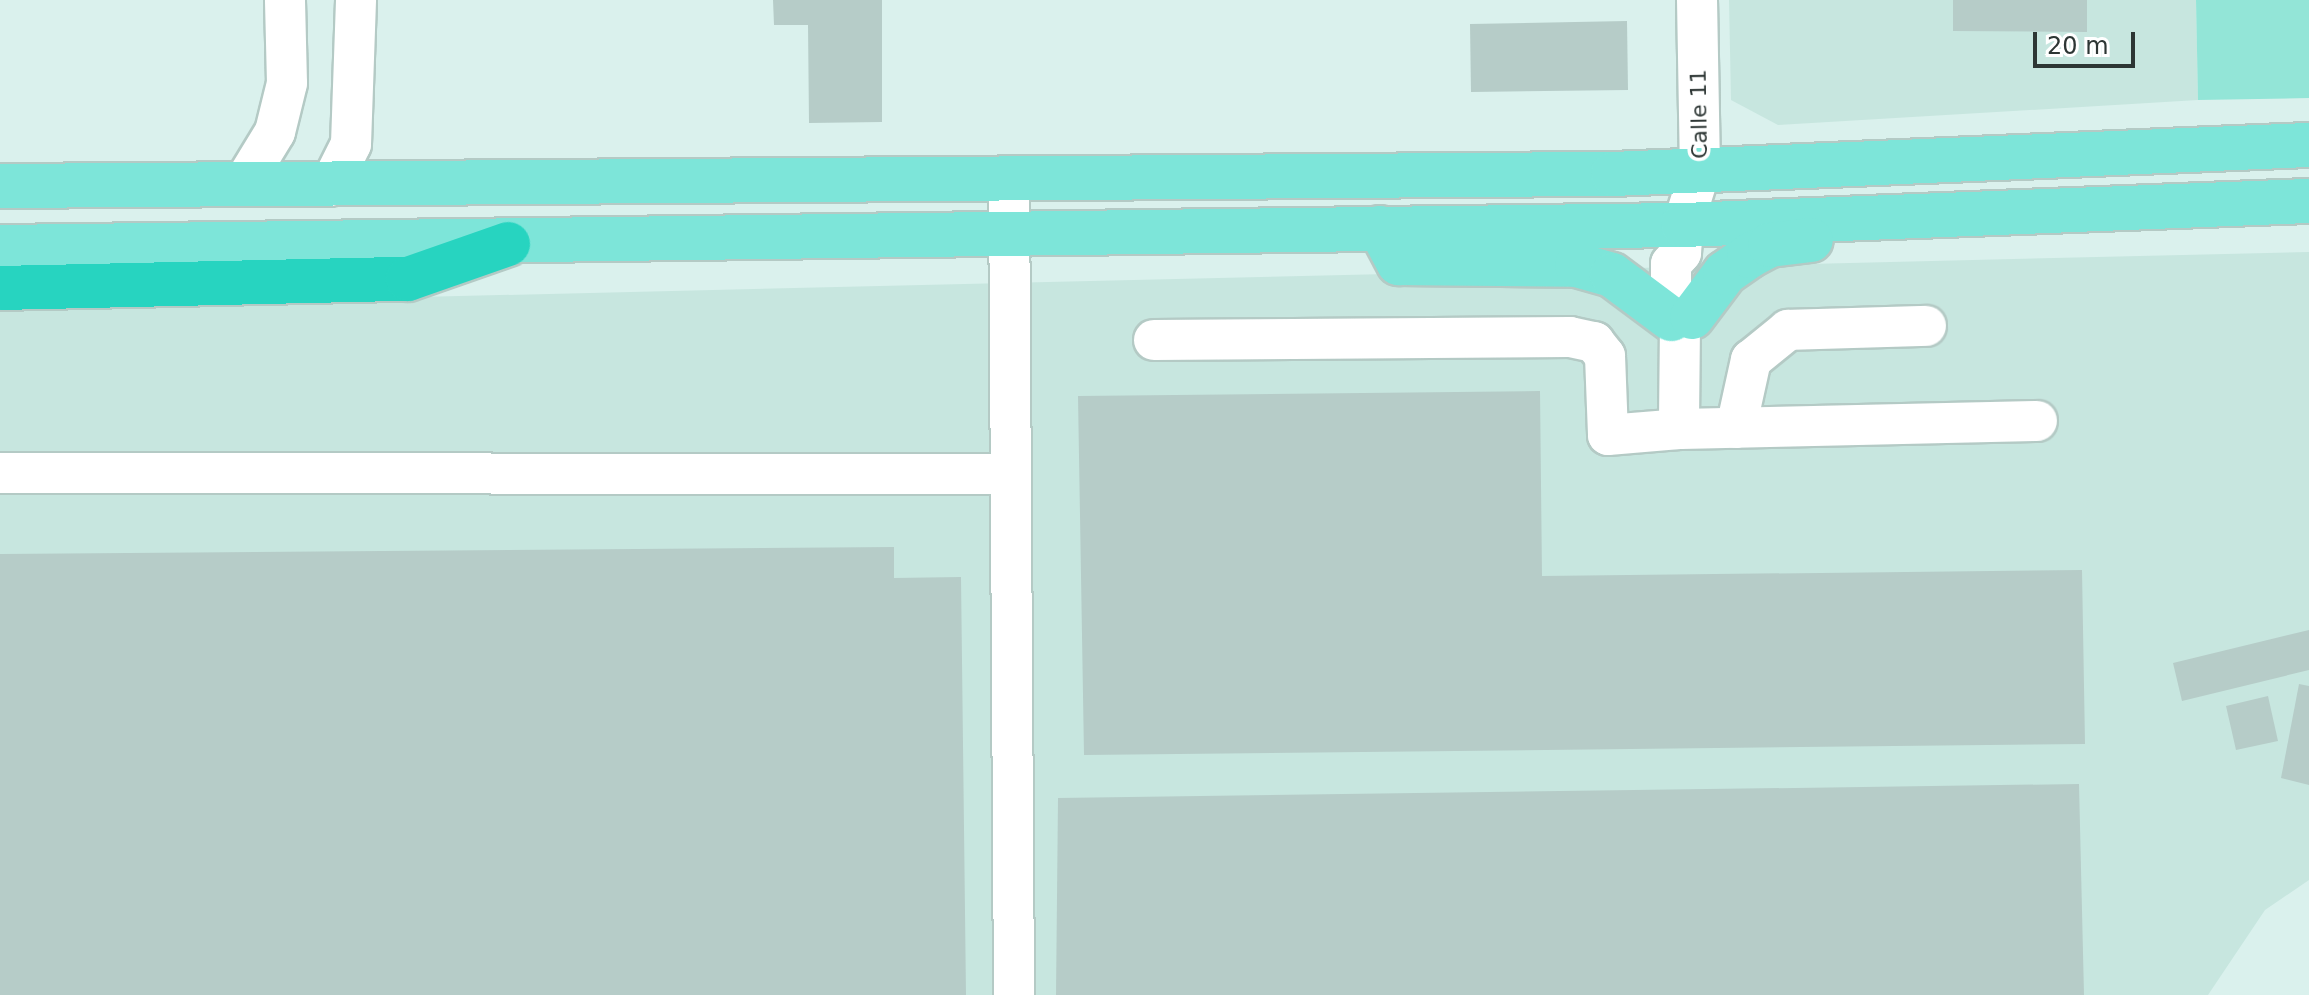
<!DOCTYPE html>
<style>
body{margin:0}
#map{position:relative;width:2309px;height:995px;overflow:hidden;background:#daf1ed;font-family:"DejaVu Sans",sans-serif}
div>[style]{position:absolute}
.built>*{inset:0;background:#c7e6df}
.green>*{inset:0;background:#93e5d7}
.building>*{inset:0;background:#b6ccc8}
.roads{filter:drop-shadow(2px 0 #b4cac5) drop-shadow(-2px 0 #b4cac5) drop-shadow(0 2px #b4cac5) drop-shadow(0 -2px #b4cac5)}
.minor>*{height:40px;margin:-20px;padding:0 20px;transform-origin:20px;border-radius:20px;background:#fff}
.major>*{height:44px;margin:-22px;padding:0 22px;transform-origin:22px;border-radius:22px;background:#7de5d9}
.highway>*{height:44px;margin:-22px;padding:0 22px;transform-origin:22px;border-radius:22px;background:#27d4c0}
span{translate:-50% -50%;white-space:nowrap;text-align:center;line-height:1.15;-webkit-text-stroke:7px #fff;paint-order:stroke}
.street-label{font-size:22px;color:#2d3634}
.scale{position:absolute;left:2033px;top:32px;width:102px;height:36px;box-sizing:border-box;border:4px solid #2d3634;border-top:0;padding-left:10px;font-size:24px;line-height:28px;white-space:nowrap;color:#2d3634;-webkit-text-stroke:6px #fff;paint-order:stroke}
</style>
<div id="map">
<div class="built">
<i style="clip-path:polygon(1729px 0,2196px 0,2198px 100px,1778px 125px,1731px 100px)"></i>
<i style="clip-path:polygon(2309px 252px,2309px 880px,2265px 910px,2208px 995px,0 995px,0 307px)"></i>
</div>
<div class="green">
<i style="clip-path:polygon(2196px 0,2309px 0,2309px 98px,2198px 100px)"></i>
</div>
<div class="building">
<i style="clip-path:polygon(773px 0,882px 0,882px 122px,809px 123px,808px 25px,774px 25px)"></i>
<i style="clip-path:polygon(1953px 0,2087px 0,2087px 32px,1953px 31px)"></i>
<i style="clip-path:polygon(1627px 21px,1628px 90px,1471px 92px,1470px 24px)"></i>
<i style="clip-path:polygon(1540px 391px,1542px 576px,2082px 570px,2085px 744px,1084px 755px,1078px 396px)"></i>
<i style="clip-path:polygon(894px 547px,894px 578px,961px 577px,966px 995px,0 995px,0 554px)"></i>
<i style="clip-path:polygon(2309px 630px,2309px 670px,2182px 701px,2173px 663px)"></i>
<i style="clip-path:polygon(2299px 684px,2309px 686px,2309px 785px,2281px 778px)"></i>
<i style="clip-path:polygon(2268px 696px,2278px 741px,2236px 750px,2226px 706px)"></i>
<i style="clip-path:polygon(2079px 784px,2084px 995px,1056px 995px,1058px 798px)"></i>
</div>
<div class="roads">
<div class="minor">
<i style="left:1009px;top:180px;width:815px;rotate:89.65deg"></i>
<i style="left:242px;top:186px;width:63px;rotate:-58.6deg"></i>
<i style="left:275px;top:132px;width:50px;rotate:-76.2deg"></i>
<i style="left:287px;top:83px;width:83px;rotate:-91.4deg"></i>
<i style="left:330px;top:186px;width:47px;rotate:-63.4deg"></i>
<i style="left:351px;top:144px;width:144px;rotate:-88deg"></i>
<i style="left:1680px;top:325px;width:104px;rotate:90.6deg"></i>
<i style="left:1679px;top:429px;width:358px;rotate:-1.3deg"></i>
<i style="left:1680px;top:325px;width:11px;rotate:-146deg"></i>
<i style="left:1671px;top:319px;width:55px;rotate:-90deg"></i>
<i style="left:1671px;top:264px;width:15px;rotate:-48deg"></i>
<i style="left:1681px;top:253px;width:28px;rotate:-86deg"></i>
<i style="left:1683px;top:225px;width:57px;rotate:-72.5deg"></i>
<i style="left:1700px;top:171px;width:171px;rotate:-91deg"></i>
<i style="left:1154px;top:340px;width:416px;rotate:-0.4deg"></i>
<i style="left:1570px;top:337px;width:25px;rotate:12deg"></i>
<i style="left:1594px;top:342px;width:18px;rotate:52deg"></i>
<i style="left:1605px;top:356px;width:79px;rotate:87.8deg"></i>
<i style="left:1608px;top:435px;width:71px;rotate:-4.8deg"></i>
<i style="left:1736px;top:428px;width:70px;rotate:-77.6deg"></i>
<i style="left:1751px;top:360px;width:48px;rotate:-39deg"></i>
<i style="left:1788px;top:330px;width:138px;rotate:-1.7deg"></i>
<i style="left:0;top:473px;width:1010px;rotate:0.06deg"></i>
</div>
<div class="major">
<i style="left:0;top:186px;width:1613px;rotate:-0.43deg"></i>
<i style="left:1613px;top:174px;width:697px;rotate:-2.39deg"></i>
<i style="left:1380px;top:228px;width:40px;rotate:62deg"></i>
<i style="left:1399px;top:263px;width:178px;rotate:0.6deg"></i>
<i style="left:1577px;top:265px;width:36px;rotate:16deg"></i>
<i style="left:1612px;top:275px;width:74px;rotate:36.7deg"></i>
<i style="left:0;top:247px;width:1683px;rotate:-0.75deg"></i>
<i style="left:1683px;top:225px;width:626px;rotate:-2.2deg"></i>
<i style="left:1692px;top:317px;width:55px;rotate:-53.1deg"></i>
<i style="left:1725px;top:273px;width:29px;rotate:-35deg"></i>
<i style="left:1749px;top:256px;width:24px;rotate:-28deg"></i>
<i style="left:1770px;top:245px;width:41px;rotate:-7deg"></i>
</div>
<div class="highway">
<i style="left:0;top:288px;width:408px;rotate:-1.3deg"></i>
<i style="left:408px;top:279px;width:106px;rotate:-19.3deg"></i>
</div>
</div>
<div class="street-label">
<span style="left:1699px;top:114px;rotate:-91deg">Calle 11</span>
</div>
<div class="scale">20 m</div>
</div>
